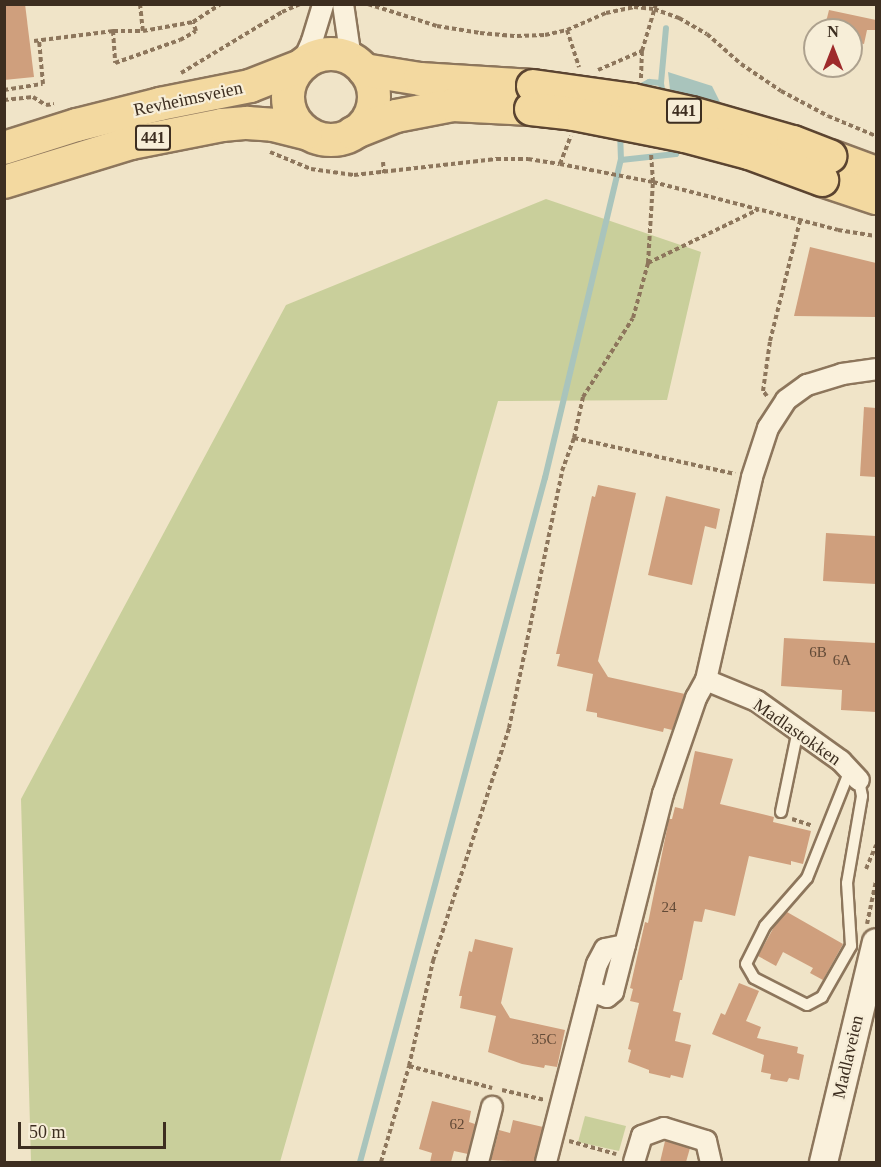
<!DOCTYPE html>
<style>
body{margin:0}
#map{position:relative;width:881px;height:1167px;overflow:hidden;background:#f0e4c8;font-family:Georgia,serif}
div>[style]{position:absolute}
.green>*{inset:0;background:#c9cf9b}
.water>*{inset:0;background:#a9c4bc}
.stream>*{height:6px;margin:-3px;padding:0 3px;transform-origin:3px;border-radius:3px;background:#a9c4bc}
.building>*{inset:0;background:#cf9f7d}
.path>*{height:4px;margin-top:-2px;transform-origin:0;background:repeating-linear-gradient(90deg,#8d765c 0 4.5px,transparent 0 7.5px)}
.roads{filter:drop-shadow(2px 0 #8d765c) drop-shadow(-2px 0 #8d765c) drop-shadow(0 2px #8d765c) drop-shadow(0 -2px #8d765c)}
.service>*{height:10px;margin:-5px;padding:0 5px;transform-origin:5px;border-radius:5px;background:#faf1dc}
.minor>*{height:20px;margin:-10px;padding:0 10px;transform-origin:10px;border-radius:10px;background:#faf1dc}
.secondary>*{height:27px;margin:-13.5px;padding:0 13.5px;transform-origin:13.5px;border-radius:13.5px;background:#faf1dc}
.primary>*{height:32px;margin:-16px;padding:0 16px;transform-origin:16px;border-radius:16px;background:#f3d9a0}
.primary>.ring{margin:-16px;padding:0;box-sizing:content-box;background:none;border:32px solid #f3d9a0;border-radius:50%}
.bridges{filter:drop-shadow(2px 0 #5b4430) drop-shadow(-2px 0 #5b4430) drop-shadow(0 2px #5b4430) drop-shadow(0 -2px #5b4430)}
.primary-bridge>*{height:32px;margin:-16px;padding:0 16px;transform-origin:16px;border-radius:16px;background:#f3d9a0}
span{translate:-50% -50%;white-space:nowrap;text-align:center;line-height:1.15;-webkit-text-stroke:4.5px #f7eed8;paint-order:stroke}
.number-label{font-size:15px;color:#624a37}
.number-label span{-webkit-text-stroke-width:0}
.shield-label span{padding:2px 4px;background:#f7eed8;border:2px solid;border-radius:4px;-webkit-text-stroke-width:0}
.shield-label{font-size:16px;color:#3d2e20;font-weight:700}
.street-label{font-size:18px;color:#3d2e20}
.frame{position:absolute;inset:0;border:6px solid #3d2e20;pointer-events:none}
.north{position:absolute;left:803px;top:18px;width:60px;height:60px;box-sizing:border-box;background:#f7eed8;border:2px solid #ada18e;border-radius:50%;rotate:0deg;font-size:16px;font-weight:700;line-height:24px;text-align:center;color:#3d2e20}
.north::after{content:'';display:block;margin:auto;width:21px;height:27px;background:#9e2a2b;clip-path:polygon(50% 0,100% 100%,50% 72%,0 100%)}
.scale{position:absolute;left:18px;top:1122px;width:148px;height:27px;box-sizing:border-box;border:3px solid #3d2e20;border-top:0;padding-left:8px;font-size:18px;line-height:21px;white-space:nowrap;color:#3d2e20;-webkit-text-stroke:4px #f7eed8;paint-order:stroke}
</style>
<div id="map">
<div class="green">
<i style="clip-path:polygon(546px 199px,701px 252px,667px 400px,498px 401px,280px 1162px,31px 1162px,21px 799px,286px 305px)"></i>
<i style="clip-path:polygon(585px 1116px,626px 1126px,619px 1151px,578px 1142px)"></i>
</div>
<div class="water">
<i style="clip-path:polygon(668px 72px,712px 86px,729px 120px,675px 135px)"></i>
</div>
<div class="stream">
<i style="left:636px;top:89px;width:15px;rotate:-28deg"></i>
<i style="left:649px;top:82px;width:12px;rotate:5deg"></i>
<i style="left:663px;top:96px;width:13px;rotate:-99deg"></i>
<i style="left:661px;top:83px;width:55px;rotate:-84.8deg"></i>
<i style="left:621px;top:160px;width:55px;rotate:-6.2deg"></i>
<i style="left:676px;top:154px;width:10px;rotate:-101deg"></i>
<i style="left:360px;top:1162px;width:709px;rotate:-74.87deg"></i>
<i style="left:545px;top:478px;width:327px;rotate:-76.6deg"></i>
<i style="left:621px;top:160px;width:29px;rotate:-92deg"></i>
</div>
<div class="building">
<i style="clip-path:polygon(4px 4px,25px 4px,34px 77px,4px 80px)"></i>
<i style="clip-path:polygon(829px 10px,876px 20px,876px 30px,867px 30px,864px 44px,851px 41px,851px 30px,824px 30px)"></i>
<i style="clip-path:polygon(810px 247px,876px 263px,876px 317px,794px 316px)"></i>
<i style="clip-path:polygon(864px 407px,876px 408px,876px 477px,860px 476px)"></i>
<i style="clip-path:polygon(598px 485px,636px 493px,598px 661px,608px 677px,685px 694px,672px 730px,664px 728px,663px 732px,597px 717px,597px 713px,586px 711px,593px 674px,557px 666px,560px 654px,556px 654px,592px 496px,595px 497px)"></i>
<i style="clip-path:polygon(666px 496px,720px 509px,716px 529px,705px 526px,692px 585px,648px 575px)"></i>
<i style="clip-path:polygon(826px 533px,876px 536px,876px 584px,823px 581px)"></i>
<i style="clip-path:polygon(784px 638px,876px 643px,876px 712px,841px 710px,842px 690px,781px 686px)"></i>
<i style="clip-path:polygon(695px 751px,733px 759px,720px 804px,774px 817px,773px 822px,811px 831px,803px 864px,791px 861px,791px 865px,749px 856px,735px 916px,705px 909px,702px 922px,694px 921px,682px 980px,680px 980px,673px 1011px,681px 1013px,675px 1041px,691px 1045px,683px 1078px,671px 1075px,670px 1078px,649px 1073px,649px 1070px,628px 1062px,631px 1050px,628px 1049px,639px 1003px,630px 1001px,633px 989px,630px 988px,645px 922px,648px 923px,669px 819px,672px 819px,675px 807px,683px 809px)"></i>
<i style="clip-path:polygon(787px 912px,843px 944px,823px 980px,810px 973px,813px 968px,783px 952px,776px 966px,758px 956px,775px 925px)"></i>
<i style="clip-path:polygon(475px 939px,513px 948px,501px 1003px,510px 1018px,565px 1030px,557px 1067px,545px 1065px,544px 1068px,522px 1064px,488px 1052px,496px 1016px,460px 1008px,462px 996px,459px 996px,469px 951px,472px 952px)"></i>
<i style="clip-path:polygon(739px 983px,759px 991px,746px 1021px,761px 1027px,757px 1038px,798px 1047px,797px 1053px,804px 1055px,799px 1080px,789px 1078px,787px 1082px,770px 1079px,771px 1074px,761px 1072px,764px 1055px,712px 1034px,721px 1013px,725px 1015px)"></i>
<i style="clip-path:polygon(432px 1101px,471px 1111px,469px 1122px,475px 1124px,468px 1154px,454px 1151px,451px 1162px,430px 1162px,432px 1153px,419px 1149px)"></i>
<i style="clip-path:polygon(513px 1120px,543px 1127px,534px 1162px,491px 1160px,499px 1130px,510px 1133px)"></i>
<i style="clip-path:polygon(665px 1141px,690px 1148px,686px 1162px,660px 1162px)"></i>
</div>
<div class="path">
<i style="left:140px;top:4px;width:27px;rotate:84deg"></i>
<i style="left:143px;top:31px;width:51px;rotate:-10.2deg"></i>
<i style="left:193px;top:22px;width:33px;rotate:-33deg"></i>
<i style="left:368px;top:4px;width:72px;rotate:17.7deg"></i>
<i style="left:437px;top:26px;width:44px;rotate:9.2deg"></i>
<i style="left:480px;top:33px;width:37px;rotate:5deg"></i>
<i style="left:517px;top:36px;width:28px;rotate:-2deg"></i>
<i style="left:545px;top:35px;width:23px;rotate:-13deg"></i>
<i style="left:567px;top:30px;width:43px;rotate:-23.6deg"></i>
<i style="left:606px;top:13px;width:29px;rotate:-12deg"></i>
<i style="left:634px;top:7px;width:20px;rotate:6deg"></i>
<i style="left:654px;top:9px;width:27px;rotate:20deg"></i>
<i style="left:679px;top:18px;width:32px;rotate:30deg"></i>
<i style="left:707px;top:34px;width:45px;rotate:41.4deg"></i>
<i style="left:741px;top:64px;width:48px;rotate:34deg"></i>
<i style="left:781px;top:91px;width:53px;rotate:28deg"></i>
<i style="left:828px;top:116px;width:52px;rotate:22.6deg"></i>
<i style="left:567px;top:30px;width:39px;rotate:72deg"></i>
<i style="left:113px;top:31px;width:30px"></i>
<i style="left:34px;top:41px;width:80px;rotate:-7.2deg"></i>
<i style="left:113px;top:31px;width:32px;rotate:86deg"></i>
<i style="left:115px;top:63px;width:69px;rotate:-19.5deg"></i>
<i style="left:180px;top:40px;width:18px;rotate:-29deg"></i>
<i style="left:196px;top:31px;width:9px;rotate:-108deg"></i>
<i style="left:598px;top:70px;width:48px;rotate:-23.4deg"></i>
<i style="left:181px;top:73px;width:118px;rotate:-31.1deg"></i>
<i style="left:282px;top:12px;width:20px;rotate:-24deg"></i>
<i style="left:641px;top:78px;width:27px;rotate:-88deg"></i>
<i style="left:642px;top:51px;width:49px;rotate:-73.4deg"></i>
<i style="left:4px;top:90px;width:39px;rotate:-9deg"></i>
<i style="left:43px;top:84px;width:44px;rotate:-95.2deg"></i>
<i style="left:4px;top:100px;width:29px;rotate:-6deg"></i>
<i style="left:33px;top:97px;width:15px;rotate:32deg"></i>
<i style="left:46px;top:105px;width:8px;rotate:-7deg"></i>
<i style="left:270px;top:152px;width:44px;rotate:22.5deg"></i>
<i style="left:311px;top:169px;width:43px;rotate:7.9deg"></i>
<i style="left:354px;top:175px;width:143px;rotate:-6.4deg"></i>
<i style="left:496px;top:159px;width:32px"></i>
<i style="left:528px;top:159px;width:32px;rotate:9deg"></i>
<i style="left:560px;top:164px;width:95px;rotate:11deg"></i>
<i style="left:653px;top:182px;width:191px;rotate:14.5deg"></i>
<i style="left:838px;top:230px;width:38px;rotate:9deg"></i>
<i style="left:383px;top:162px;width:11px;rotate:85deg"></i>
<i style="left:560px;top:164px;width:30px;rotate:-69deg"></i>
<i style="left:648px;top:263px;width:123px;rotate:-25.9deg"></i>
<i style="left:767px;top:396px;width:6px;rotate:-129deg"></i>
<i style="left:763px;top:391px;width:50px;rotate:-82deg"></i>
<i style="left:770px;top:341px;width:124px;rotate:-76deg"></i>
<i style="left:574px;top:438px;width:165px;rotate:12.6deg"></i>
<i style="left:792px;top:819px;width:22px;rotate:18deg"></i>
<i style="left:866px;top:869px;width:26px;rotate:-67deg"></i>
<i style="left:867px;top:924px;width:44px;rotate:-78.2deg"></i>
<i style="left:409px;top:1066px;width:86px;rotate:14.8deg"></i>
<i style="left:502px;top:1090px;width:44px;rotate:13.1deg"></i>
<i style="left:569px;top:1141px;width:49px;rotate:15.5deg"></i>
<i style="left:381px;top:1162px;width:100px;rotate:-73.7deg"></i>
<i style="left:409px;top:1066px;width:108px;rotate:-77.1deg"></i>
<i style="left:433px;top:961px;width:245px;rotate:-71.9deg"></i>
<i style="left:509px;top:728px;width:262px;rotate:-78.3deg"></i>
<i style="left:562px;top:471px;width:35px;rotate:-70deg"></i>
<i style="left:574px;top:438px;width:42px;rotate:-77.6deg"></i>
<i style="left:583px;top:397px;width:93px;rotate:-57.7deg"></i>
<i style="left:633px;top:318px;width:57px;rotate:-74.7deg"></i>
<i style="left:648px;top:263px;width:81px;rotate:-86.5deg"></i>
<i style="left:653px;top:182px;width:28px;rotate:-94deg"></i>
</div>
<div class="roads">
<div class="service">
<i style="left:850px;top:770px;width:116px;rotate:111.7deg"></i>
<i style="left:807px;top:878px;width:64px;rotate:131.2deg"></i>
<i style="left:765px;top:926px;width:42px;rotate:116.6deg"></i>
<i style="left:746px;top:964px;width:16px;rotate:60deg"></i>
<i style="left:754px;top:978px;width:59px;rotate:27deg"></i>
<i style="left:807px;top:1005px;width:17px;rotate:-28deg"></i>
<i style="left:822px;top:997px;width:59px;rotate:-60.4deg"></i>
<i style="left:851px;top:946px;width:63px;rotate:-93.6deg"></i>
<i style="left:847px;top:883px;width:88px;rotate:-80.2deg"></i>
<i style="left:862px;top:796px;width:16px;rotate:-101deg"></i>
<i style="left:781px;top:812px;width:84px;rotate:-78.3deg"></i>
</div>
<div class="minor">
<i style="left:343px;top:4px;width:56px;rotate:81.7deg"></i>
<i style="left:301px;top:66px;width:27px;rotate:-66deg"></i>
<i style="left:312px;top:41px;width:39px;rotate:-73deg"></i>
<i style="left:706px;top:680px;width:55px;rotate:22.4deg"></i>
<i style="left:757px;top:701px;width:103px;rotate:35.5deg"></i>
<i style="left:841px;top:761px;width:26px;rotate:47deg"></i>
<i style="left:590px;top:991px;width:18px;rotate:19deg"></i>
<i style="left:607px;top:997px;width:8px;rotate:-40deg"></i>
<i style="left:613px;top:992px;width:49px;rotate:-75.7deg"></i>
<i style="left:478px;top:1162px;width:57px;rotate:-75.7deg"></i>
<i style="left:546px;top:1162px;width:204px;rotate:-75.6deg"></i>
<i style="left:597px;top:964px;width:17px;rotate:-62deg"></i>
<i style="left:605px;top:949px;width:20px;rotate:-11deg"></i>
<i style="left:625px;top:945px;width:156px;rotate:-75.9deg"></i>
<i style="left:663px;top:794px;width:102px;rotate:-71deg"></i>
<i style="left:696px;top:698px;width:21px;rotate:-61deg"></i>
<i style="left:706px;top:680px;width:208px;rotate:-77.2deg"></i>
<i style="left:752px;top:477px;width:52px;rotate:-71.9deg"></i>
<i style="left:768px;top:428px;width:33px;rotate:-57deg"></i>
<i style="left:786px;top:400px;width:26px;rotate:-36deg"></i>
<i style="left:807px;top:385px;width:37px;rotate:-17deg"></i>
<i style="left:842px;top:374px;width:34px;rotate:-8deg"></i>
<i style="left:634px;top:1162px;width:27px;rotate:-73deg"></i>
<i style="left:642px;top:1136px;width:23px;rotate:-20deg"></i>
<i style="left:664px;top:1128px;width:44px;rotate:17.2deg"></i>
<i style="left:706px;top:1141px;width:22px;rotate:77deg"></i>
</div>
<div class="secondary">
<i style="left:823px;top:1162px;width:226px;rotate:-76.5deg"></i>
</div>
<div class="primary">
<i class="ring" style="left:288px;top:54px;width:54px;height:54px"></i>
<i style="left:364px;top:70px;width:57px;rotate:9.1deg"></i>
<i style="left:420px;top:79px;width:113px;rotate:3.5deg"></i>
<i style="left:353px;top:133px;width:46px;rotate:-21.6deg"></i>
<i style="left:396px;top:116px;width:58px;rotate:-10.9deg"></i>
<i style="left:453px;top:105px;width:78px;rotate:2.9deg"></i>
<i style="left:4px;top:148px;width:77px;rotate:-17.5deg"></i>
<i style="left:77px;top:125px;width:86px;rotate:-14.2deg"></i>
<i style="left:160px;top:104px;width:92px;rotate:-11.3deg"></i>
<i style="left:250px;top:86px;width:55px;rotate:-21.4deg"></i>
<i style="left:830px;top:156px;width:49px;rotate:20.3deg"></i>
<i style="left:822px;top:180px;width:57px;rotate:18.4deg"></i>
<i style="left:4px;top:182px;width:133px;rotate:-17.1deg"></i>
<i style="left:131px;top:143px;width:93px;rotate:-11.2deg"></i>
<i style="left:222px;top:125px;width:25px;rotate:-5deg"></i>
<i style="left:247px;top:123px;width:26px;rotate:4deg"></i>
<i style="left:273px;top:125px;width:34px;rotate:14deg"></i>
</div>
</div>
<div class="bridges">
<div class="primary-bridge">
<i style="left:533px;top:86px;width:101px;rotate:8deg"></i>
<i style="left:633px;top:100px;width:59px;rotate:12.6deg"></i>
<i style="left:691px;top:113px;width:106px;rotate:15.9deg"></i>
<i style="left:793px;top:142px;width:40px;rotate:21deg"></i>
<i style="left:531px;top:109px;width:43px;rotate:6.6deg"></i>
<i style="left:574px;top:114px;width:113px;rotate:11.2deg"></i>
<i style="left:685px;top:136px;width:66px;rotate:14.9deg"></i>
<i style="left:749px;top:153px;width:78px;rotate:20.3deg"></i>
</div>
</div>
<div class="number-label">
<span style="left:818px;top:653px">6B</span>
<span style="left:842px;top:661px">6A</span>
<span style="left:669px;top:908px">24</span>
<span style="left:544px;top:1040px">35C</span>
<span style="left:457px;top:1125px">62</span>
</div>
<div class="shield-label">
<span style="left:684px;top:111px">441</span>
<span style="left:153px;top:138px">441</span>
</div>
<div class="street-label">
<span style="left:188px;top:99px;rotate:-12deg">Revheimsveien</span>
<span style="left:797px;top:732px;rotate:35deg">Madlastokken</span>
<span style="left:848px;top:1057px;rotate:-77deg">Madlaveien</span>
</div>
<div class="frame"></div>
<div class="north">N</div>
<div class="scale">50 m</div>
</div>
